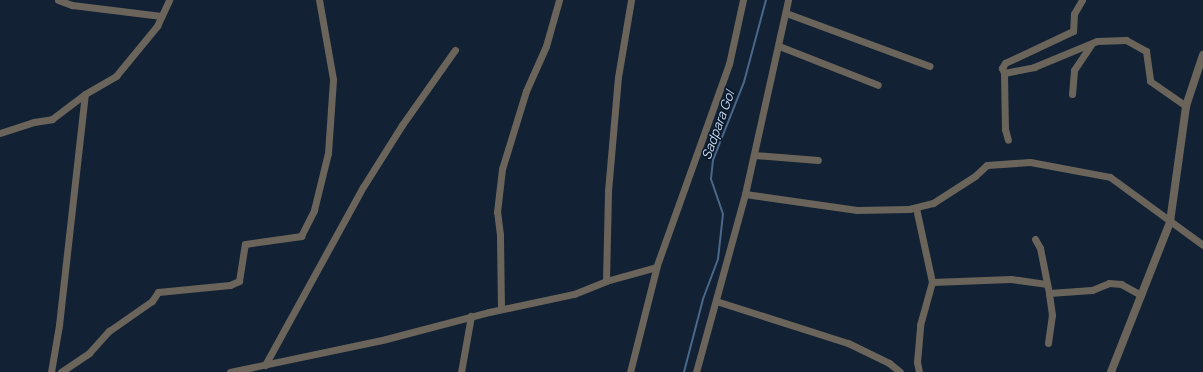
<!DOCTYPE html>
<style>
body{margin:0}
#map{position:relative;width:1203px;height:372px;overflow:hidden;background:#122133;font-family:Manrope,sans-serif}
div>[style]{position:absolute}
.stream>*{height:2px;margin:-1px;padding:0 1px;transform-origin:1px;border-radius:1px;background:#4a688a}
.minor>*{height:7px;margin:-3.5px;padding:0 3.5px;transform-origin:3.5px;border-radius:3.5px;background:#6a645a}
.tertiary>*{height:8px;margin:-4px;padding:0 4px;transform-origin:4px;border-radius:4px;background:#6a645a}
span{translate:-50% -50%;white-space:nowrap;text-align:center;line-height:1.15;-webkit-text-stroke:3px #091829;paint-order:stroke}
.water-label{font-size:13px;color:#c9dcf3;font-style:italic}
</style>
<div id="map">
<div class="stream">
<i style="left:684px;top:372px;width:75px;rotate:-75.4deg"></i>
<i style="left:703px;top:299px;width:43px;rotate:-69.4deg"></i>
<i style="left:718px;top:259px;width:45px;rotate:-83.7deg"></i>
<i style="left:723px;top:214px;width:37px;rotate:-109deg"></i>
<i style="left:711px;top:179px;width:19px;rotate:-84deg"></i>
<i style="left:713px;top:160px;width:84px;rotate:-68.3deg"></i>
<i style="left:744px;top:82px;width:85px;rotate:-75deg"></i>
</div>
<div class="minor">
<i style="left:58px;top:0;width:15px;rotate:20deg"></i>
<i style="left:72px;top:5px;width:90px;rotate:7deg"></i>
<i style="left:1082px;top:0;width:16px;rotate:120deg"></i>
<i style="left:1074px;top:14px;width:17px;rotate:93deg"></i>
<i style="left:1073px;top:31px;width:75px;rotate:154.8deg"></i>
<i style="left:1005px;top:63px;width:6px;rotate:121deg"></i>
<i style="left:1002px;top:68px;width:5px;rotate:68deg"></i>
<i style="left:1004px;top:73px;width:31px;rotate:-11deg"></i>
<i style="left:1034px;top:67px;width:68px;rotate:-22.4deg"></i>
<i style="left:1097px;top:41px;width:29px;rotate:-2deg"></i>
<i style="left:1126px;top:40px;width:23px;rotate:29deg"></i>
<i style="left:1146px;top:51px;width:30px;rotate:82deg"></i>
<i style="left:1150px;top:81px;width:44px;rotate:34.8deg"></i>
<i style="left:786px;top:13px;width:153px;rotate:20.3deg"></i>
<i style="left:779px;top:46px;width:106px;rotate:21.5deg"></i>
<i style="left:1004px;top:73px;width:56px;rotate:89deg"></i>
<i style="left:1005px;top:129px;width:11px;rotate:75deg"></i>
<i style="left:1072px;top:94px;width:24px;rotate:-85deg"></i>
<i style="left:1074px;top:70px;width:30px;rotate:-56deg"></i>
<i style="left:0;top:133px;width:36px;rotate:-18deg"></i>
<i style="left:34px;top:122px;width:18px;rotate:-9deg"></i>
<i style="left:52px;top:119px;width:41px;rotate:-37.1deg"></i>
<i style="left:85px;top:94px;width:36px;rotate:-30deg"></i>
<i style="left:116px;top:76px;width:65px;rotate:-50.6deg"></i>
<i style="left:157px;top:26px;width:29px;rotate:-65deg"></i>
<i style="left:754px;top:155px;width:64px;rotate:4.5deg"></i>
<i style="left:745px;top:194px;width:113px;rotate:8.1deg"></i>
<i style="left:857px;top:210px;width:52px;rotate:-1.1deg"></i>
<i style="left:909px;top:209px;width:25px;rotate:-14deg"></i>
<i style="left:933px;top:203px;width:50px;rotate:-32.7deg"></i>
<i style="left:975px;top:176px;width:16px;rotate:-43deg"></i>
<i style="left:987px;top:165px;width:43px;rotate:-4deg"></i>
<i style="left:1030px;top:162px;width:81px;rotate:10.6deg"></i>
<i style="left:1110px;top:177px;width:115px;rotate:36.2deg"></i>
<i style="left:916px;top:208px;width:76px;rotate:77.8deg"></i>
<i style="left:932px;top:282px;width:79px;rotate:-2.2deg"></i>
<i style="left:1011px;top:279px;width:35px;rotate:8deg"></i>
<i style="left:1035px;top:239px;width:10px;rotate:61deg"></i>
<i style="left:1040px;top:248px;width:46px;rotate:78.7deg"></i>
<i style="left:1049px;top:293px;width:43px;rotate:-4deg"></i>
<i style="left:1092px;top:290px;width:18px;rotate:-22deg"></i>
<i style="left:1109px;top:283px;width:12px;rotate:5deg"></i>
<i style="left:1121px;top:284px;width:23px;rotate:29deg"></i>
<i style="left:606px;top:281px;width:52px;rotate:-15.6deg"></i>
<i style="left:716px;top:301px;width:139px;rotate:17.7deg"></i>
<i style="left:848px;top:343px;width:46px;rotate:26deg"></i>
<i style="left:889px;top:363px;width:14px;rotate:39deg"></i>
<i style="left:501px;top:309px;width:74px;rotate:-90.8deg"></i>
<i style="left:500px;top:235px;width:23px;rotate:-97deg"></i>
<i style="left:497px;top:212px;width:43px;rotate:-83.4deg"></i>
<i style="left:502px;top:169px;width:82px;rotate:-72.9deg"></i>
<i style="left:526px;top:91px;width:49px;rotate:-66deg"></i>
<i style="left:546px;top:46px;width:48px;rotate:-74.2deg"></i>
<i style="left:1048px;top:343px;width:28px;rotate:-82deg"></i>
<i style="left:1052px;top:315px;width:22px;rotate:-98deg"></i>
<i style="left:265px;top:365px;width:203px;rotate:-61.2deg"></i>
<i style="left:363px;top:187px;width:73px;rotate:-57.8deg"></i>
<i style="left:402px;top:125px;width:92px;rotate:-54.8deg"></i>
<i style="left:51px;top:372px;width:48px;rotate:-80.3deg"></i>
<i style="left:59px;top:325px;width:232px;rotate:-83.6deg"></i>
<i style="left:61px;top:372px;width:34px;rotate:-34deg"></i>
<i style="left:89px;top:353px;width:30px;rotate:-48deg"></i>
<i style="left:109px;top:331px;width:52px;rotate:-34.9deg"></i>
<i style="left:152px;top:301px;width:11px;rotate:-56deg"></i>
<i style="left:158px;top:292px;width:72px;rotate:-5.6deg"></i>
<i style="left:230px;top:285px;width:10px;rotate:-24deg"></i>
<i style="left:239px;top:281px;width:37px;rotate:-81deg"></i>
<i style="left:245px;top:244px;width:57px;rotate:-8.1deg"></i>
<i style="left:301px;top:236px;width:29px;rotate:-63deg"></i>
<i style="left:314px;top:210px;width:59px;rotate:-76.2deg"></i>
<i style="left:328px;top:153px;width:74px;rotate:-86.1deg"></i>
<i style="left:333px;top:79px;width:80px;rotate:-100deg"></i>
<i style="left:230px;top:372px;width:159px;rotate:-11.9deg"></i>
<i style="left:386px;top:339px;width:106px;rotate:-14.7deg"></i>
<i style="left:489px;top:312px;width:87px;rotate:-12deg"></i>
<i style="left:574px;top:294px;width:35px;rotate:-22deg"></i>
<i style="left:606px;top:281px;width:90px;rotate:-88.7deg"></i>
<i style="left:608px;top:191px;width:114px;rotate:-85deg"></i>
<i style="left:618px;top:77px;width:78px;rotate:-80.4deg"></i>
<i style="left:461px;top:372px;width:57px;rotate:-79.9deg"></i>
<i style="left:630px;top:372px;width:110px;rotate:-75.8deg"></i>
<i style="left:657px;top:265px;width:214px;rotate:-70.3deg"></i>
<i style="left:729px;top:64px;width:66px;rotate:-77.7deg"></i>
<i style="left:696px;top:372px;width:185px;rotate:-74.6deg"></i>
<i style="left:745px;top:194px;width:199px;rotate:-77.5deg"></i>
<i style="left:919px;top:372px;width:10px;rotate:-101deg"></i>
<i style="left:917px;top:362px;width:37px;rotate:-85deg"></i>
<i style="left:920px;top:325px;width:45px;rotate:-74.4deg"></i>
</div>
<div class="tertiary">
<i style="left:1111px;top:372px;width:161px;rotate:-68.5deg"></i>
<i style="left:1170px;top:222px;width:117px;rotate:-82.1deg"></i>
<i style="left:1186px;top:106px;width:54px;rotate:-71.6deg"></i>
</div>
<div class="water-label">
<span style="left:718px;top:125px;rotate:-70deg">Sadpara Gol</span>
</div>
</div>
